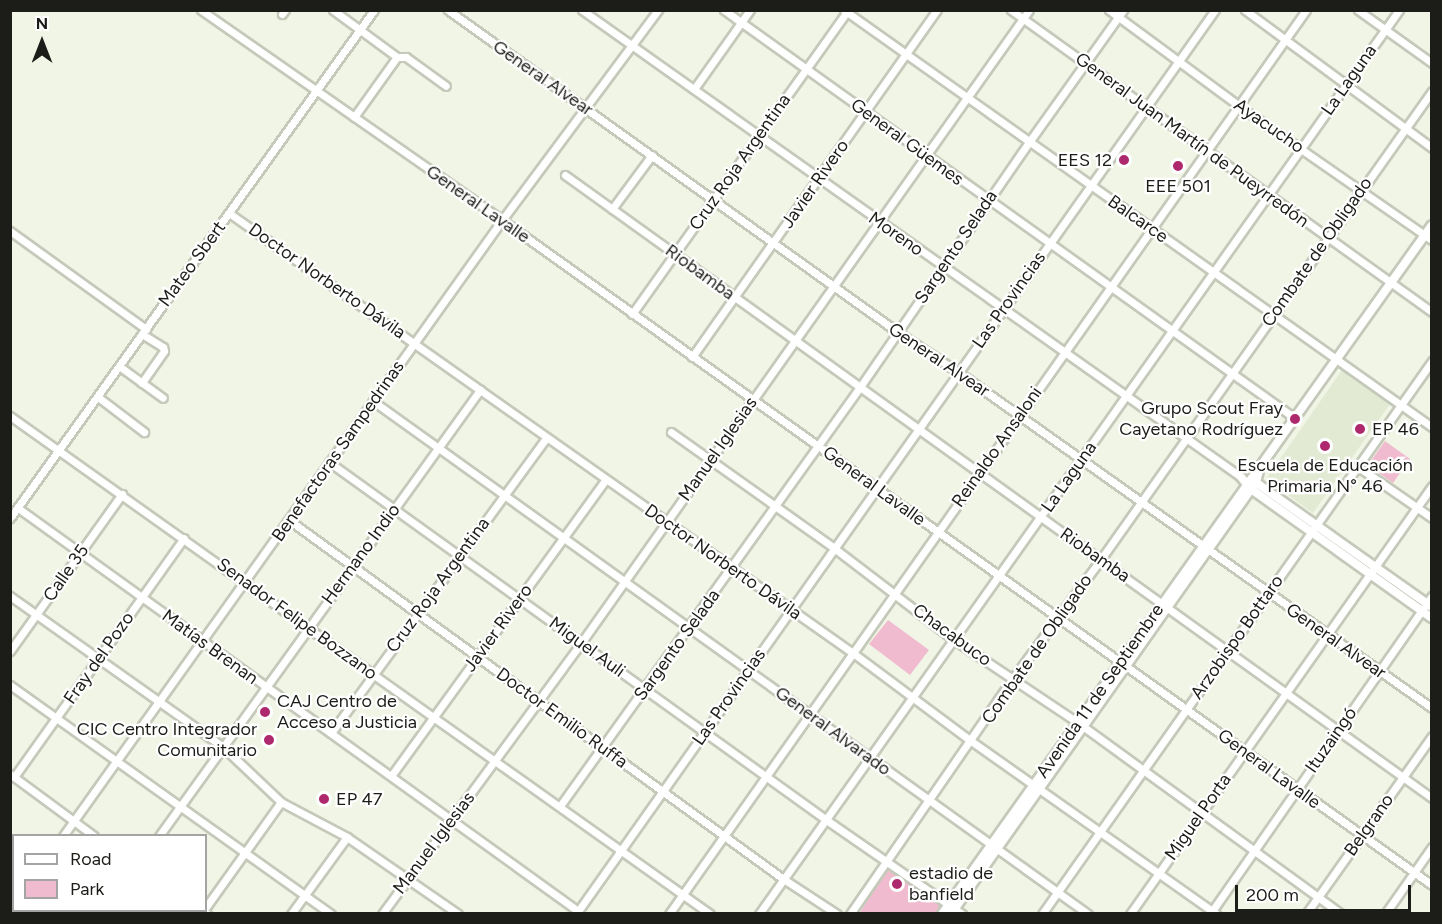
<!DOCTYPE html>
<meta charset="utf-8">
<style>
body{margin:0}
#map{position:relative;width:1442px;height:924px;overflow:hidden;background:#f0f5e6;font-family:Figtree,sans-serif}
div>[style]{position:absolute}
.built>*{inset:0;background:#e3ead4}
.green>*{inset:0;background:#f0bbcf}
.roads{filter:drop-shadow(2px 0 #c4c9ba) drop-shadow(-2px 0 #c4c9ba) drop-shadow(0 2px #c4c9ba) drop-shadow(0 -2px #c4c9ba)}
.minor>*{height:7px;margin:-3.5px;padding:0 3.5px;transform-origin:3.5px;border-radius:3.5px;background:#fff}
.major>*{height:8px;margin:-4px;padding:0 4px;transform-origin:4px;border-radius:4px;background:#fff}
.dots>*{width:16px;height:16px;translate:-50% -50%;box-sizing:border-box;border:3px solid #fff;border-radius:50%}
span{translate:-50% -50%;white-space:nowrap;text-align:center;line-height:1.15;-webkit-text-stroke:4.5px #fff;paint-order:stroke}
.street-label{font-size:18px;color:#1c1d18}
.poi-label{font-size:18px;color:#1c1d18}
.right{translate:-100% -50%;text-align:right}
.left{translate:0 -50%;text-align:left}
.frame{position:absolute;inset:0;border:12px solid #1c1d18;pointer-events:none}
.legend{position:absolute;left:12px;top:834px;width:195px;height:78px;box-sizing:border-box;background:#fff;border:2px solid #a4a5a3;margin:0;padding:8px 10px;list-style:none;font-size:18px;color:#1c1d18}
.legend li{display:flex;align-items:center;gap:12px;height:30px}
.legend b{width:30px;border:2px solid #a4a5a3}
.north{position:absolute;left:12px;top:12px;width:60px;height:60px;-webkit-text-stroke:4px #fff;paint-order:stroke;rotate:0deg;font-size:16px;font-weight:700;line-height:24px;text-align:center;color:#1c1d18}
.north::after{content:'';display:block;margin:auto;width:21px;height:27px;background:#1c1d18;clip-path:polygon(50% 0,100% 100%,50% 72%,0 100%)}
.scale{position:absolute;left:1235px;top:885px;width:176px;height:27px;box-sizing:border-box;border:3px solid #1c1d18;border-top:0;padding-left:8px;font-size:18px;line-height:21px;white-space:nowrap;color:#1c1d18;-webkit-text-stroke:4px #fff;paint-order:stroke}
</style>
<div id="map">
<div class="built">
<i style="clip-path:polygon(1342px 370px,1390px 404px,1313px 513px,1266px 479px)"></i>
</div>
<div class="green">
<i style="clip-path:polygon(1385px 441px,1410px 459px,1393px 483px,1368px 465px)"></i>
<i style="clip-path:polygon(888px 620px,929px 650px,910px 675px,869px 644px)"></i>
<i style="clip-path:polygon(888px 867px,946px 902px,938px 913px,859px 914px)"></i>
</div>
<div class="roads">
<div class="minor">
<i style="left:201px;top:10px;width:367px;rotate:34.9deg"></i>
<i style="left:502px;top:220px;width:1143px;rotate:35.57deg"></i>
<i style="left:333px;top:10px;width:79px;rotate:36.3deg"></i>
<i style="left:397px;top:57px;width:9px"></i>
<i style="left:406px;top:57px;width:49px;rotate:35.9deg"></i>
<i style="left:448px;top:10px;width:555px;rotate:35.61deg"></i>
<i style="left:899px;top:333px;width:71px;rotate:33.5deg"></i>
<i style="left:958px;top:372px;width:581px;rotate:35.33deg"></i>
<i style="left:582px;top:10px;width:808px;rotate:35.32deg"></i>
<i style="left:724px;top:10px;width:703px;rotate:35.57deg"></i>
<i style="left:844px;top:10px;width:721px;rotate:35.34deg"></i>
<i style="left:1011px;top:10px;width:518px;rotate:35.65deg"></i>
<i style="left:1109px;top:10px;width:162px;rotate:36.4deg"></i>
<i style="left:1239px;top:106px;width:235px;rotate:34.8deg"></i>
<i style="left:1245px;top:10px;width:232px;rotate:36.4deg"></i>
<i style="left:1358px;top:10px;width:91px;rotate:35.6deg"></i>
<i style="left:282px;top:14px;width:5px;rotate:-53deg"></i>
<i style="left:694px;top:89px;width:97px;rotate:-54.7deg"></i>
<i style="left:354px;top:117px;width:74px;rotate:-54.4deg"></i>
<i style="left:565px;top:175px;width:1068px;rotate:35.7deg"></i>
<i style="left:612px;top:209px;width:67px;rotate:-53.5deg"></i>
<i style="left:229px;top:213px;width:764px;rotate:35.19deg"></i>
<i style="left:853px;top:653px;width:147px;rotate:36.7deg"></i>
<i style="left:971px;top:741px;width:300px;rotate:35.2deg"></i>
<i style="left:10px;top:231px;width:168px;rotate:35.8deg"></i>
<i style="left:632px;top:314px;width:373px;rotate:-54.6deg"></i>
<i style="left:142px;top:334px;width:25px;rotate:32deg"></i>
<i style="left:163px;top:347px;width:4px;rotate:76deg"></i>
<i style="left:164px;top:351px;width:39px;rotate:125deg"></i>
<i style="left:692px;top:357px;width:425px;rotate:-54.8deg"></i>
<i style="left:119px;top:366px;width:54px;rotate:36deg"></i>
<i style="left:98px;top:397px;width:58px;rotate:37.3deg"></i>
<i style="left:373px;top:401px;width:880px;rotate:35.66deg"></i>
<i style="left:10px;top:416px;width:859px;rotate:35.43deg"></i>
<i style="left:671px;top:432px;width:200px;rotate:35.4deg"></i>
<i style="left:834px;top:548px;width:150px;rotate:37.4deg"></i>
<i style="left:953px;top:639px;width:149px;rotate:33.8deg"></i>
<i style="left:1077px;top:722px;width:326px;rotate:36deg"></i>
<i style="left:329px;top:462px;width:611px;rotate:35.74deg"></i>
<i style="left:825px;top:819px;width:167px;rotate:34.7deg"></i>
<i style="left:1357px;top:466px;width:91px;rotate:34.7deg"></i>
<i style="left:18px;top:508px;width:690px;rotate:35.74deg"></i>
<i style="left:10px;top:518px;width:625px;rotate:-54.38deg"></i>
<i style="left:289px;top:520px;width:609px;rotate:35.99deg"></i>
<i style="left:782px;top:878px;width:66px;rotate:33.2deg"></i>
<i style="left:10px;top:596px;width:261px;rotate:35.3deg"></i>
<i style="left:223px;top:747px;width:80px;rotate:43.5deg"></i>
<i style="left:281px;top:802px;width:75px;rotate:27.9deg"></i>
<i style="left:347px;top:837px;width:135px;rotate:34.7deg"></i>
<i style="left:10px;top:651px;width:193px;rotate:-54.5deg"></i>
<i style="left:10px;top:685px;width:394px;rotate:35.5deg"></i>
<i style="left:331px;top:733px;width:365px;rotate:-53.9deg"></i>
<i style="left:10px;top:774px;width:104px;rotate:36.4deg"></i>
<i style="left:391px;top:776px;width:365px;rotate:-54.1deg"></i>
<i style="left:14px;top:777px;width:293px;rotate:-54.6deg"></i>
<i style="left:560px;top:806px;width:515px;rotate:-54.4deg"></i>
<i style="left:860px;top:387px;width:298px;rotate:-55.4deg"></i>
<i style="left:1029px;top:142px;width:162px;rotate:-54.5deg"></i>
<i style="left:63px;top:836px;width:756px;rotate:-54.52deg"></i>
<i style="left:502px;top:220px;width:262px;rotate:-53.4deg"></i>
<i style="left:159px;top:836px;width:550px;rotate:-54.26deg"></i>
<i style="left:206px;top:907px;width:129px;rotate:-54.5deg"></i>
<i style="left:10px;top:910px;width:6px;rotate:-45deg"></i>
<i style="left:40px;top:910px;width:6px;rotate:45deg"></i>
<i style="left:103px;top:914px;width:4px;rotate:-63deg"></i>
<i style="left:201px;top:914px;width:4px;rotate:-63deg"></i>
<i style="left:203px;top:910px;width:6px;rotate:45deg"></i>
<i style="left:291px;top:914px;width:95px;rotate:-54deg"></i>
<i style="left:382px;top:914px;width:336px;rotate:-53.7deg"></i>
<i style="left:581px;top:643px;width:775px;rotate:-54.71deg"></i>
<i style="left:576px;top:914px;width:1107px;rotate:-54.75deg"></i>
<i style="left:669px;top:914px;width:1106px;rotate:-54.83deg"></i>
<i style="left:759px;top:914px;width:1108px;rotate:-54.7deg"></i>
<i style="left:850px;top:914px;width:287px;rotate:-55.4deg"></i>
<i style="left:1013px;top:678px;width:148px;rotate:-53.5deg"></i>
<i style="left:1101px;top:559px;width:573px;rotate:-54.73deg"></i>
<i style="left:1042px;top:914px;width:677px;rotate:-54.81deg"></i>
<i style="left:1130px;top:914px;width:524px;rotate:-54.79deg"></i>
<i style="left:1210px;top:914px;width:388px;rotate:-55.1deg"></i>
<i style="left:1306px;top:914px;width:218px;rotate:-54.7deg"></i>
<i style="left:1385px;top:914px;width:82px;rotate:-55deg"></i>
</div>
<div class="major">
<i style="left:1241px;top:477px;width:16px;rotate:50deg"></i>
<i style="left:1251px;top:489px;width:222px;rotate:35.5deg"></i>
<i style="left:1251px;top:479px;width:222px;rotate:35.3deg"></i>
<i style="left:942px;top:914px;width:845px;rotate:-54.58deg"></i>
<i style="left:951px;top:914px;width:446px;rotate:-54.8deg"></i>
<i style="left:1208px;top:550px;width:83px;rotate:-54.8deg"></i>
<i style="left:1256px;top:482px;width:11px;rotate:-75deg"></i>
</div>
</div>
<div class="dots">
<i style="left:1124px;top:160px;background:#ae286d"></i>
<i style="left:1178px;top:166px;background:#ae286d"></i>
<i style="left:1295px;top:419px;background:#ae286d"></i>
<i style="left:1360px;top:429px;background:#ae286d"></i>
<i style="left:1325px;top:446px;background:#ae286d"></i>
<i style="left:265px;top:712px;background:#ae286d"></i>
<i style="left:269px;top:740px;background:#ae286d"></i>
<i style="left:324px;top:799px;background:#ae286d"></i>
<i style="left:897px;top:884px;background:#ae286d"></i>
</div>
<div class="street-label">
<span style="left:543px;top:78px;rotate:35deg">General Alvear</span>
<span style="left:1349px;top:80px;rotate:-55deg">La Laguna</span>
<span style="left:1269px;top:126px;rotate:35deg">Ayacucho</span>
<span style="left:1192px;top:140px;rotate:36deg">General Juan Martín de Pueyrredón</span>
<span style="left:907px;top:142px;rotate:36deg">General Güemes</span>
<span style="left:740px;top:162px;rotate:-55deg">Cruz Roja Argentina</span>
<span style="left:815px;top:184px;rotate:-55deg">Javier Rivero</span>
<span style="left:478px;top:204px;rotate:35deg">General Lavalle</span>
<span style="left:1138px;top:219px;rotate:35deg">Balcarce</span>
<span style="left:896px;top:234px;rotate:35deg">Moreno</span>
<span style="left:956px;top:247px;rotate:-56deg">Sargento Selada</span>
<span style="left:1317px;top:252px;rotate:-55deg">Combate de Obligado</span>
<span style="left:192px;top:264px;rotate:-54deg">Mateo Sbert</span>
<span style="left:700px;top:272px;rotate:36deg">Riobamba</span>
<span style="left:327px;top:281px;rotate:35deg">Doctor Norberto Dávila</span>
<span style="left:1009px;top:300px;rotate:-55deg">Las Provincias</span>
<span style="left:939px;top:360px;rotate:34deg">General Alvear</span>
<span style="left:997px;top:447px;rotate:-55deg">Reinaldo Ansaloni</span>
<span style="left:718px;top:449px;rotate:-55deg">Manuel Iglesias</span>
<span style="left:338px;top:451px;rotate:-55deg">Benefactoras Sampedrinas</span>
<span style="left:1069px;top:477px;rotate:-55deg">La Laguna</span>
<span style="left:874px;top:486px;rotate:36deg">General Lavalle</span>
<span style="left:361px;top:554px;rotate:-54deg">Hermano Indio</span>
<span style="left:1095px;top:555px;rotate:35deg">Riobamba</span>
<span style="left:723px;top:562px;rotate:35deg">Doctor Norberto Dávila</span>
<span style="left:66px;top:573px;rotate:-55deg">Calle 35</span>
<span style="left:438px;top:585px;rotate:-54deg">Cruz Roja Argentina</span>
<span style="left:297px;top:619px;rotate:36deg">Senador Felipe Bozzano</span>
<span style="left:498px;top:628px;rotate:-54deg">Javier Rivero</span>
<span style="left:952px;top:635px;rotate:36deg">Chacabuco</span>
<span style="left:1237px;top:637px;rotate:-55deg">Arzobispo Bottaro</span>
<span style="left:1336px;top:641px;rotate:35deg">General Alvear</span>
<span style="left:677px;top:645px;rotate:-54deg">Sargento Selada</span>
<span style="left:210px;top:647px;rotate:36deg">Matías Brenan</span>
<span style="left:587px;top:647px;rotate:36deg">Miguel Auli</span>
<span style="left:1037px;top:649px;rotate:-55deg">Combate de Obligado</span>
<span style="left:99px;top:658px;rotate:-55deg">Fray del Pozo</span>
<span style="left:1100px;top:691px;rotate:-55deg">Avenida 11 de Septiembre</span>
<span style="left:729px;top:697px;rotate:-55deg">Las Provincias</span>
<span style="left:562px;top:718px;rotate:36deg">Doctor Emilio Ruffa</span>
<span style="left:833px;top:731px;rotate:36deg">General Alvarado</span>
<span style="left:1331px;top:740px;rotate:-55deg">Ituzaingó</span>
<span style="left:1269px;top:769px;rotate:36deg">General Lavalle</span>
<span style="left:1198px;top:817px;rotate:-55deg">Miguel Porta</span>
<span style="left:1369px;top:825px;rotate:-55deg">Belgrano</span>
<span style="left:434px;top:843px;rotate:-53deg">Manuel Iglesias</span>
</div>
<div class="poi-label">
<span class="right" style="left:1112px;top:160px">EES 12</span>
<span style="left:1178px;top:186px">EEE 501</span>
<span class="right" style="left:1283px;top:419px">Grupo Scout Fray<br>Cayetano Rodríguez</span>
<span class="left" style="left:1372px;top:429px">EP 46</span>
<span style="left:1325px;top:476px">Escuela de Educación<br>Primaria N° 46</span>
<span class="left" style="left:277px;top:712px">CAJ Centro de<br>Acceso a Justicia</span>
<span class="right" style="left:257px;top:740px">CIC Centro Integrador<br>Comunitario</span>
<span class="left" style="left:336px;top:799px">EP 47</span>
<span class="left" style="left:909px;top:884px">estadio de<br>banfield</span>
</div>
<div class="frame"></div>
<ul class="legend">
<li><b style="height:8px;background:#fff"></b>Road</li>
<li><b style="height:16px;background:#f0bbcf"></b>Park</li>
</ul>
<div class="north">N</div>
<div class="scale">200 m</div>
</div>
